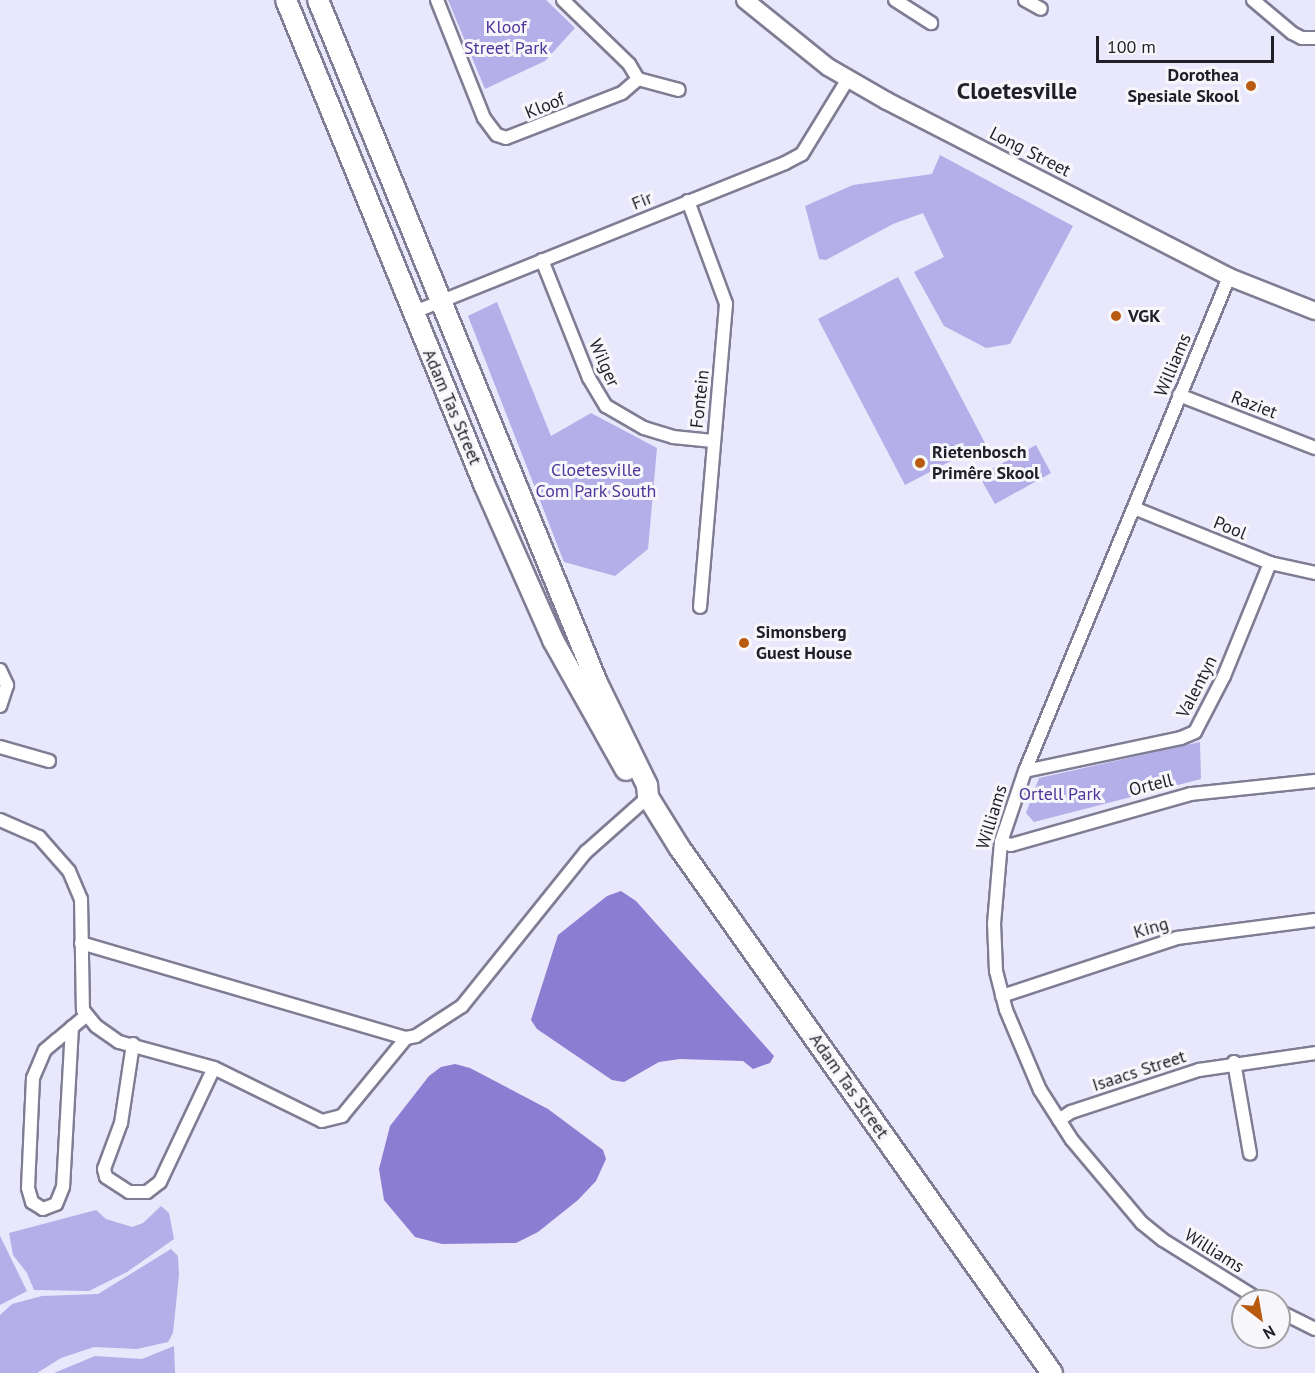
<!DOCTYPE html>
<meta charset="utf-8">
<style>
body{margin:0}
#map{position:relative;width:1315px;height:1373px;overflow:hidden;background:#e9e7fb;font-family:"PT Sans",sans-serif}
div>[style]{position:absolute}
.green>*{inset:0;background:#b4aee9}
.water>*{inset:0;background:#8a7dd2}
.roads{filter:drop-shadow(2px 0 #7f7d93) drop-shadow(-2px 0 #7f7d93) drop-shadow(0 2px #7f7d93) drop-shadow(0 -2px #7f7d93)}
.street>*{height:12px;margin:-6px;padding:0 6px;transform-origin:6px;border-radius:6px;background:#fff}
.secondary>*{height:16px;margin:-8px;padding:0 8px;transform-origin:8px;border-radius:8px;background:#fff}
.primary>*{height:20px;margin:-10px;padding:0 10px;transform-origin:10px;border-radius:10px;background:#fff}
.dots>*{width:16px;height:16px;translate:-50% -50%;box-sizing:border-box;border:3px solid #f7f7fb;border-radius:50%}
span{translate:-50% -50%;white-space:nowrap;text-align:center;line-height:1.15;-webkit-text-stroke:6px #f7f7fb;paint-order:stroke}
.park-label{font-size:18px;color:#4e369a}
.poi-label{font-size:18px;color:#201f27;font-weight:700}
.right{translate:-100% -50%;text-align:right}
.left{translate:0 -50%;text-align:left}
.street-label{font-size:18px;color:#201f27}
.district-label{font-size:24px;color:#201f27;font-weight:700}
.north{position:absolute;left:1231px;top:1289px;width:60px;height:60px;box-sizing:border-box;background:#f7f7fb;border:2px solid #a1a1a6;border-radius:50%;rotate:149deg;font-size:16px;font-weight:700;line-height:24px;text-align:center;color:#201f27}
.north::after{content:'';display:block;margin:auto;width:21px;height:27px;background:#b95a11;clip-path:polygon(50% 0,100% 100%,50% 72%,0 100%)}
.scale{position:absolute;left:1096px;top:36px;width:178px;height:27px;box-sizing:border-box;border:3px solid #201f27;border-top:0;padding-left:8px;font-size:18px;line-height:21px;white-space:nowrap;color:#201f27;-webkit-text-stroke:4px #f7f7fb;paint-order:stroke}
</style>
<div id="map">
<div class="green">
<i style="clip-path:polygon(448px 0,546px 0,575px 28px,545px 61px,485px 89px)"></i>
<i style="clip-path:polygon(940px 155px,1073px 226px,1010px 344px,986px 348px,944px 326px,914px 272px,944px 257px,923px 213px,893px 224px,826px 260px,819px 259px,805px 206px,853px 185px,932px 174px)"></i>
<i style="clip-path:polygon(898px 277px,985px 443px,905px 485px,818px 319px)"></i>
<i style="clip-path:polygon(497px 302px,551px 436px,591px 413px,657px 448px,648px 549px,615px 576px,564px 562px,468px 316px)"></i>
<i style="clip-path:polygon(1036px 445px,1051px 473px,995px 504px,979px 476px)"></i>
<i style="clip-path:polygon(1200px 742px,1201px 779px,1034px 822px,1026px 813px,1039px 778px)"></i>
<i style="clip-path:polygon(161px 1206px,169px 1213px,174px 1239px,127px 1272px,89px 1291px,34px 1290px,27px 1273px,13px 1255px,9px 1233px,96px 1210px,106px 1219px,132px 1227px,143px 1223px)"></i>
<i style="clip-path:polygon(0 1236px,27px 1291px,0 1305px)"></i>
<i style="clip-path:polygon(171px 1249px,178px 1256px,179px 1275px,173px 1333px,168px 1342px,137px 1349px,94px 1347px,61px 1358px,37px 1373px,0 1373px,0 1315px,12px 1304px,42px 1296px,98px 1294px)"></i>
<i style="clip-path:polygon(174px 1346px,175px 1373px,54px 1373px,95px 1356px,142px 1359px)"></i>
</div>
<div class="water">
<i style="clip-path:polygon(621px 891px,636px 901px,774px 1056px,770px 1063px,753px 1069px,743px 1061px,680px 1059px,659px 1062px,624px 1082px,612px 1080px,537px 1029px,531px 1020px,558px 935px,607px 896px)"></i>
<i style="clip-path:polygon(455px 1064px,470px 1068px,548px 1109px,603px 1150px,606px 1159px,596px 1181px,578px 1200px,538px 1232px,516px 1243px,442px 1244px,415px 1237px,384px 1200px,379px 1169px,390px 1126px,429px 1076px,441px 1067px)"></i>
</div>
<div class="roads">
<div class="street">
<i style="left:437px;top:0;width:127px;rotate:68.3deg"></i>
<i style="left:484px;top:118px;width:21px;rotate:53deg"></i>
<i style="left:497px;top:135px;width:9px;rotate:18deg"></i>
<i style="left:506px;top:138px;width:124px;rotate:-21.2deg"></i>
<i style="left:622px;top:93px;width:21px;rotate:-41deg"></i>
<i style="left:638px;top:79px;width:17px;rotate:-121deg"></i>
<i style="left:629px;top:64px;width:92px;rotate:-135.9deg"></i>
<i style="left:895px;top:0;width:43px;rotate:32.6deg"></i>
<i style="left:1025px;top:0;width:18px;rotate:29deg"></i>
<i style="left:1253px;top:0;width:51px;rotate:40.2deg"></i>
<i style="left:1292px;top:33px;width:11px;rotate:27deg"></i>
<i style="left:1302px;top:38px;width:13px"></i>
<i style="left:638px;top:79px;width:42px;rotate:15deg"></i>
<i style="left:688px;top:201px;width:110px;rotate:69.7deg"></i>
<i style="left:726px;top:304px;width:304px;rotate:94.9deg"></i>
<i style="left:542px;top:260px;width:127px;rotate:68.3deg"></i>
<i style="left:589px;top:378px;width:33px;rotate:59deg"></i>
<i style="left:606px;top:406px;width:44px;rotate:30.1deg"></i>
<i style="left:644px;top:428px;width:30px;rotate:17deg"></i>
<i style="left:673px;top:437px;width:40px;rotate:5.7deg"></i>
<i style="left:1229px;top:277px;width:534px;rotate:112.44deg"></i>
<i style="left:1025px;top:771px;width:75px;rotate:108.7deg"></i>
<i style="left:1001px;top:842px;width:81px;rotate:94.9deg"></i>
<i style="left:994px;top:923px;width:48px;rotate:87.6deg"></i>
<i style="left:996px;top:971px;width:40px;rotate:75.6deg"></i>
<i style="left:1006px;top:1010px;width:87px;rotate:67deg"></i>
<i style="left:1040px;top:1090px;width:59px;rotate:57.4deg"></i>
<i style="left:1072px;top:1140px;width:109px;rotate:49.9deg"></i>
<i style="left:1142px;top:1223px;width:27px;rotate:39deg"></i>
<i style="left:1163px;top:1240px;width:115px;rotate:31.9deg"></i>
<i style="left:412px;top:313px;width:402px;rotate:-21.9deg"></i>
<i style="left:785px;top:163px;width:19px;rotate:-28deg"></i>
<i style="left:802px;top:154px;width:88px;rotate:-58.5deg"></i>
<i style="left:1179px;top:395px;width:146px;rotate:21.3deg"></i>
<i style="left:1134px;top:508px;width:147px;rotate:22deg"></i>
<i style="left:1270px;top:563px;width:46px;rotate:12.5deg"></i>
<i style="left:0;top:670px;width:17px;rotate:65deg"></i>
<i style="left:7px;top:685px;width:22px;rotate:108deg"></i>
<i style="left:0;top:747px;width:51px;rotate:15.9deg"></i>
<i style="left:1025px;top:771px;width:159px;rotate:-11.9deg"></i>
<i style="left:1181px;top:738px;width:15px;rotate:-23deg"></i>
<i style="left:1195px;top:732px;width:63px;rotate:-62.6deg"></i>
<i style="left:1224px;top:676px;width:122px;rotate:-67.8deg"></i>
<i style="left:0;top:820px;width:43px;rotate:23.6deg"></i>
<i style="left:39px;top:837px;width:45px;rotate:48.6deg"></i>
<i style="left:69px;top:871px;width:30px;rotate:67deg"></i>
<i style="left:81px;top:899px;width:111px;rotate:89deg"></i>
<i style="left:83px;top:1010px;width:21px;rotate:51deg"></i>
<i style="left:96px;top:1026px;width:28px;rotate:35deg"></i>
<i style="left:119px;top:1042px;width:98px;rotate:15.3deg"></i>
<i style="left:214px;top:1068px;width:120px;rotate:26.1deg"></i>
<i style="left:322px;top:1121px;width:21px;rotate:-14deg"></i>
<i style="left:342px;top:1116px;width:101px;rotate:-50.6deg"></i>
<i style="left:1001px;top:842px;width:10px;rotate:17deg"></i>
<i style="left:1011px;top:845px;width:187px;rotate:-15.8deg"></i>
<i style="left:1191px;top:794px;width:125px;rotate:-6deg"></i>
<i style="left:81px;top:943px;width:339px;rotate:16.3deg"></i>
<i style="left:406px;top:1038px;width:10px;rotate:-11deg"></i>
<i style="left:416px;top:1036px;width:55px;rotate:-33.1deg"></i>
<i style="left:462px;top:1006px;width:198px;rotate:-51.2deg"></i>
<i style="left:586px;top:852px;width:83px;rotate:-41.6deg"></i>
<i style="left:1002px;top:996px;width:184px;rotate:-18.3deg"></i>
<i style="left:1177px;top:938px;width:139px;rotate:-7.4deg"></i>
<i style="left:72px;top:1027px;width:160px;rotate:93.2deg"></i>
<i style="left:63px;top:1187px;width:18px;rotate:112deg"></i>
<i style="left:56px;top:1204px;width:14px;rotate:159deg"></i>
<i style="left:43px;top:1209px;width:13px;rotate:-148deg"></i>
<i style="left:32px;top:1202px;width:15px;rotate:-106deg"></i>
<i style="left:28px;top:1188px;width:110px;rotate:-87.4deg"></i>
<i style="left:33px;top:1078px;width:30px;rotate:-67deg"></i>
<i style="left:45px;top:1050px;width:16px;rotate:-40deg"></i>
<i style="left:57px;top:1040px;width:38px;rotate:-40deg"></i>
<i style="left:133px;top:1044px;width:80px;rotate:98.6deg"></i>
<i style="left:121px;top:1123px;width:49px;rotate:110.3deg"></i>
<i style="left:104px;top:1169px;width:8px;rotate:76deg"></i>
<i style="left:106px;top:1177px;width:27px;rotate:33deg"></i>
<i style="left:129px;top:1192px;width:18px"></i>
<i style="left:147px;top:1192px;width:16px;rotate:-38deg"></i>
<i style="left:160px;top:1182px;width:126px;rotate:-64.7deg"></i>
<i style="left:1234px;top:1062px;width:93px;rotate:80.1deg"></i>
<i style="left:1059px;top:1120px;width:14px;rotate:-34deg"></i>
<i style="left:1071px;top:1112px;width:135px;rotate:-18.2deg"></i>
<i style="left:1199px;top:1070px;width:117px;rotate:-8.3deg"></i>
<i style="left:1279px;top:1311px;width:40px;rotate:26.6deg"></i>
</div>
<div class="secondary">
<i style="left:745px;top:0;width:107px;rotate:38.9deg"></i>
<i style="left:828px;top:67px;width:68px;rotate:30deg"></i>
<i style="left:887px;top:101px;width:385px;rotate:27.2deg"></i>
<i style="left:1229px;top:277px;width:92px;rotate:21.6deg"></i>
</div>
<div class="primary">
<i style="left:286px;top:0;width:523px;rotate:67.75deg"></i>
<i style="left:484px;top:484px;width:171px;rotate:66.1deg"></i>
<i style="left:553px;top:640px;width:149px;rotate:60.7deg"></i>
<i style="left:318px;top:0;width:738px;rotate:67.78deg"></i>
<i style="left:597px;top:683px;width:114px;rotate:63.9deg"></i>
<i style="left:647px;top:785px;width:12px;rotate:85deg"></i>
<i style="left:648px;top:797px;width:59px;rotate:58.2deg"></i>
<i style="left:679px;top:847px;width:645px;rotate:54.66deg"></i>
</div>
</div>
<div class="dots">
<i style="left:1251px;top:86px;background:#b95a11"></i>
<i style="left:1116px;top:316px;background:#b95a11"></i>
<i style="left:920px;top:463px;background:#b95a11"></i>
<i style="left:744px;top:643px;background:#b95a11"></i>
</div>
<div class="park-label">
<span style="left:506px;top:38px">Kloof<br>Street Park</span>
<span style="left:596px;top:481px">Cloetesville<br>Com Park South</span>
<span style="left:1060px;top:794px">Ortell Park</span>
</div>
<div class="poi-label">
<span class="right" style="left:1239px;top:86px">Dorothea<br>Spesiale Skool</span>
<span class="left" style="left:1128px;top:316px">VGK</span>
<span class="left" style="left:932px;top:463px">Rietenbosch<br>Primêre Skool</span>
<span class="left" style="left:756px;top:643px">Simonsberg<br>Guest House</span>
</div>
<div class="street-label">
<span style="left:545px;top:106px;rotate:-22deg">Kloof</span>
<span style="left:1030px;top:152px;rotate:27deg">Long Street</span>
<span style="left:642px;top:201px;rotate:-22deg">Fir</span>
<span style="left:604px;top:363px;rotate:66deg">Wilger</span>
<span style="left:1173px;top:365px;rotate:-67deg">Williams</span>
<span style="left:700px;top:399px;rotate:-84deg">Fontein</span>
<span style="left:1254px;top:405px;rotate:21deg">Raziet</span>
<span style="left:452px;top:407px;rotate:67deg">Adam Tas Street</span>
<span style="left:1230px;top:528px;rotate:22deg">Pool</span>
<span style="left:1197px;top:687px;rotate:-63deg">Valentyn</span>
<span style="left:1151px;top:785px;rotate:-14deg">Ortell</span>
<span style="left:992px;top:817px;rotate:-73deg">Williams</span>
<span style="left:1151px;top:928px;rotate:-16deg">King</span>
<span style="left:1139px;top:1071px;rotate:-18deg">Isaacs Street</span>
<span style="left:849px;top:1086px;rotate:55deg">Adam Tas Street</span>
<span style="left:1214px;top:1251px;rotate:32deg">Williams</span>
</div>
<div class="district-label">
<span style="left:1017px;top:91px">Cloetesville</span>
</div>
<div class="north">N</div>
<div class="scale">100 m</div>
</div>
